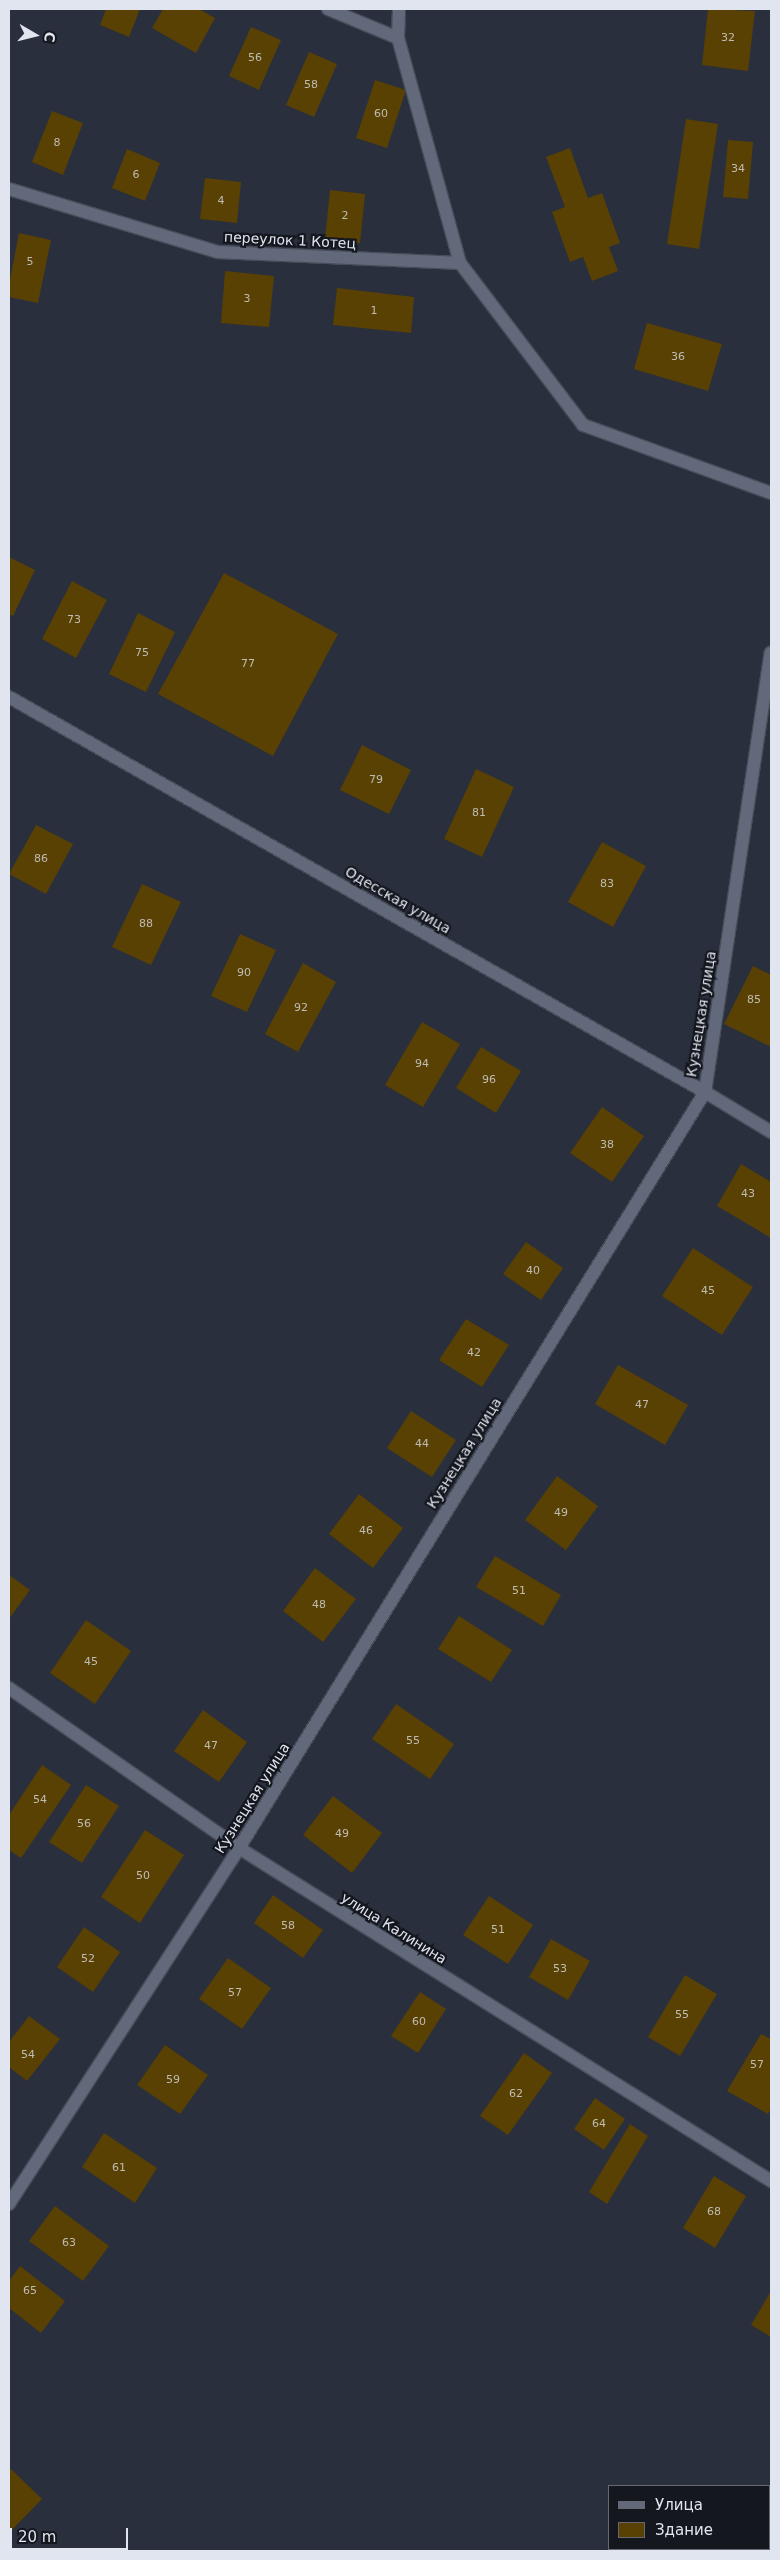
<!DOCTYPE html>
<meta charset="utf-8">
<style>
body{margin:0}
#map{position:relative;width:780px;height:2560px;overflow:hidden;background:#292f3d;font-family:"DejaVu Sans",sans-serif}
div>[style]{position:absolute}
.building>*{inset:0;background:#594003}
.roads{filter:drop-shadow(1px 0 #474d59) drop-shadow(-1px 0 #474d59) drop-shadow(0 1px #474d59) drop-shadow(0 -1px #474d59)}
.minor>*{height:12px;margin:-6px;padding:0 6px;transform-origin:6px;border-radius:6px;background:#62697a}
span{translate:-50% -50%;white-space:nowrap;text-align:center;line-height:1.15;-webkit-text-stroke:4.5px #14171e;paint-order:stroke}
.number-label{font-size:11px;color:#bfbcb4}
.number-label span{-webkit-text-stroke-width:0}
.street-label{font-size:14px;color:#e1e5ef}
.frame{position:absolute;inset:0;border:10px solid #e1e5ef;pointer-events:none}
.legend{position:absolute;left:608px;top:2485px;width:162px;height:65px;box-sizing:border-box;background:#14171e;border:1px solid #666972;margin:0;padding:6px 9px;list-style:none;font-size:15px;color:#e1e5ef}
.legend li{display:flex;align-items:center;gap:10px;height:25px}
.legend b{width:25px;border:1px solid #666972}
.north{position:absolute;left:10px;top:10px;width:50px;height:50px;-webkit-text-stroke:4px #14171e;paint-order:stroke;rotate:98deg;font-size:14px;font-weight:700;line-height:20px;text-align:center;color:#e1e5ef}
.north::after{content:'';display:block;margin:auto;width:18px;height:22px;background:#e1e5ef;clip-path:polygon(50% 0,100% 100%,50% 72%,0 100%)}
.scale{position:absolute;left:10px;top:2528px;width:118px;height:22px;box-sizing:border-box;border:2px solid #e1e5ef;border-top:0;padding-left:6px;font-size:15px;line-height:18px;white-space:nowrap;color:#e1e5ef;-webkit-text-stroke:4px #14171e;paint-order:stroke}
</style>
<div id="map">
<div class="building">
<i style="clip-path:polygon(106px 9px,140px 9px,129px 37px,100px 25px)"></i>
<i style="clip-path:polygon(163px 9px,199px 9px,215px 18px,196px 53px,152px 28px)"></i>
<i style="clip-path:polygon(708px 9px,755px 11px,748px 71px,702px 65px)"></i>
<i style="clip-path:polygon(251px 27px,281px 40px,259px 90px,229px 76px)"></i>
<i style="clip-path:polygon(309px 52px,337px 64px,314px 117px,286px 105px)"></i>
<i style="clip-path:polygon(375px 80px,406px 90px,387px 148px,356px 138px)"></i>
<i style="clip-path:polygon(52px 111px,83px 123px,63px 175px,32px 162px)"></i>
<i style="clip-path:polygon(686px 119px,718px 124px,699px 249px,667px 244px)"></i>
<i style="clip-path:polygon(728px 140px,753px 142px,748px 199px,723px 197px)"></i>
<i style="clip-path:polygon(570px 148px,588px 198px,602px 193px,620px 243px,609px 247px,618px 271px,592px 281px,583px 257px,570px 262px,552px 212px,565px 207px,546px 157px)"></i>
<i style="clip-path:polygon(127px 149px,160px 163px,145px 201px,112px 188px)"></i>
<i style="clip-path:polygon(205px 178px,241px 182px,237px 223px,200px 219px)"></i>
<i style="clip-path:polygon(330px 190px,365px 194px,360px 243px,325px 239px)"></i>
<i style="clip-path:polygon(19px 233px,51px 240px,38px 303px,9px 297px,9px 285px)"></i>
<i style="clip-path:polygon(225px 271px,274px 276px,269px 327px,221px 323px)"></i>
<i style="clip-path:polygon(337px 288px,414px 297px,411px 333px,333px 325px)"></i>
<i style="clip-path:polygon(647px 323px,722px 344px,708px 391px,634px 369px)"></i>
<i style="clip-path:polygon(9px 557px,35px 570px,13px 616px,9px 614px)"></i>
<i style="clip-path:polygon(224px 573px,338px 634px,273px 756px,158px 694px)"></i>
<i style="clip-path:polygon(72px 581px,107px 600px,76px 658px,42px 639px)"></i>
<i style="clip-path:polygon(138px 613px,175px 632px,146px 692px,109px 674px)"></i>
<i style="clip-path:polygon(362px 745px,411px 770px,389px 814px,340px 790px)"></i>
<i style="clip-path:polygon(476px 769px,514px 787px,482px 857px,444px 839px)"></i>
<i style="clip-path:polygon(36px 825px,73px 844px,46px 894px,9px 874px)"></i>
<i style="clip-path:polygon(602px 842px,646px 866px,613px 927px,568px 902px)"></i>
<i style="clip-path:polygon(142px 884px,181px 902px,151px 965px,112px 947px)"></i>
<i style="clip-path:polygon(240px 934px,276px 950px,247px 1012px,211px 996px)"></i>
<i style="clip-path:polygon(303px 963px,336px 982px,298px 1052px,265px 1034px)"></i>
<i style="clip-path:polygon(753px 966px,771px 975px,771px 1047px,724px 1024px)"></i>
<i style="clip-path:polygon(422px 1022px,460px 1044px,423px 1107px,385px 1085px)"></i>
<i style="clip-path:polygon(481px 1047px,521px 1071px,496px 1113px,456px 1088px)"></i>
<i style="clip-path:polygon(602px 1107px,644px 1136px,612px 1182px,570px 1153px)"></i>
<i style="clip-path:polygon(741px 1164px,771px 1182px,771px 1238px,717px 1206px)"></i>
<i style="clip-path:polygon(526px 1242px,563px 1268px,541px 1300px,503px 1274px)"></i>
<i style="clip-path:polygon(693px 1248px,753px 1287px,722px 1335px,662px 1296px)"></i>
<i style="clip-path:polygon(466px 1319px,509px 1345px,482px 1387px,439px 1360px)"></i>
<i style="clip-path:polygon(618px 1365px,688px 1405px,665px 1445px,595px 1404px)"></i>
<i style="clip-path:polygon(411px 1411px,456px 1440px,432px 1477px,387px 1448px)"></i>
<i style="clip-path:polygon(557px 1476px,598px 1506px,566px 1550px,525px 1520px)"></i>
<i style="clip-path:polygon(359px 1494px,403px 1528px,373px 1568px,329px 1534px)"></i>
<i style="clip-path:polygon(495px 1556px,561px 1595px,543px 1626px,476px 1587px)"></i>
<i style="clip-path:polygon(315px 1568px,356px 1599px,323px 1642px,283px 1611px)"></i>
<i style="clip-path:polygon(9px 1575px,30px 1590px,9px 1619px)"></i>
<i style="clip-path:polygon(459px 1616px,512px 1650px,491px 1682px,438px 1649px)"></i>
<i style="clip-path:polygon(86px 1620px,131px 1651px,95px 1704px,50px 1673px)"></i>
<i style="clip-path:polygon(396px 1704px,454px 1744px,430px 1779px,372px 1739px)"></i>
<i style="clip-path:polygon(203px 1710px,247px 1742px,219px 1782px,174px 1751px)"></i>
<i style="clip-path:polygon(42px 1765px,71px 1785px,21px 1858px,9px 1850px,9px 1815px)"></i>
<i style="clip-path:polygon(86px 1785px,119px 1806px,82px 1863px,49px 1842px)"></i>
<i style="clip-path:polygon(333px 1796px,382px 1833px,352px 1873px,303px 1835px)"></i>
<i style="clip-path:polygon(145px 1830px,184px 1855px,140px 1923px,101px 1897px)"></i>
<i style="clip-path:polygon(273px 1895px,323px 1930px,303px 1958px,254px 1923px)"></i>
<i style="clip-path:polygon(489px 1896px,533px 1925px,508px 1964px,463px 1935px)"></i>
<i style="clip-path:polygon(84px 1927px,120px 1952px,93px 1992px,57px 1967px)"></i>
<i style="clip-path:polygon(551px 1939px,590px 1961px,568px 2000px,529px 1977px)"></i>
<i style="clip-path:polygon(228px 1958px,271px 1988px,242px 2029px,199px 1999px)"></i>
<i style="clip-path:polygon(685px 1975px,717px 1994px,680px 2056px,648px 2037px)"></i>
<i style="clip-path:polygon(420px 1992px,446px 2009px,418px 2053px,391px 2036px)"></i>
<i style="clip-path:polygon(29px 2016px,60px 2039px,27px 2081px,9px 2067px,9px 2042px)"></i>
<i style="clip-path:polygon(761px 2034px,771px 2039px,771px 2108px,768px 2114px,727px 2091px)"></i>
<i style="clip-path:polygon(165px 2045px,208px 2075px,180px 2114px,137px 2085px)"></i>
<i style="clip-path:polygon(524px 2053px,552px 2073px,508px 2135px,480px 2116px)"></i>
<i style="clip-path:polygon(595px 2098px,625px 2119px,604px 2150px,574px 2129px)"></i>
<i style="clip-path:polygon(630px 2124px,648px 2136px,607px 2204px,589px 2192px)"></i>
<i style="clip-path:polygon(104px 2133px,157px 2168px,135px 2203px,82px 2167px)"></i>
<i style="clip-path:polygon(714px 2176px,746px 2196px,715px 2248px,683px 2228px)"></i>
<i style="clip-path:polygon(55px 2206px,109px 2246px,83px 2281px,29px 2241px)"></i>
<i style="clip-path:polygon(20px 2266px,65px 2301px,41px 2333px,9px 2308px,9px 2281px)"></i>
<i style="clip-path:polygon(771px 2291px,771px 2337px,751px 2325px)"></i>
<i style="clip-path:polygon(11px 2469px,42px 2499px,9px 2533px,9px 2471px)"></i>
</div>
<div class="roads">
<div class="minor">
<i style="left:328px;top:9px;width:76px;rotate:22.5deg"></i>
<i style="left:399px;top:9px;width:29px;rotate:92deg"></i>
<i style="left:398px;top:38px;width:233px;rotate:74.6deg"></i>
<i style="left:460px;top:263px;width:203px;rotate:52.8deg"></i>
<i style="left:583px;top:425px;width:200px;rotate:19.9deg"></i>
<i style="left:9px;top:189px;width:218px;rotate:16.8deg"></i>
<i style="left:218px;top:252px;width:242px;rotate:2.6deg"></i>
<i style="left:9px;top:697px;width:800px;rotate:29.58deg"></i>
<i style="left:705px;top:1092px;width:77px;rotate:31.2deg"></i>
<i style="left:9px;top:1688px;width:280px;rotate:34.8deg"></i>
<i style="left:239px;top:1848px;width:628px;rotate:32.04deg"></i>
<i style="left:9px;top:2204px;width:424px;rotate:-57.1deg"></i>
<i style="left:239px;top:1848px;width:888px;rotate:-58.35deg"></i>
<i style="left:705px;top:1092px;width:444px;rotate:-81.5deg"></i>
</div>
</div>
<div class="number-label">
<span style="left:728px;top:38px">32</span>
<span style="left:255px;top:58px">56</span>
<span style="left:311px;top:85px">58</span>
<span style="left:381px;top:114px">60</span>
<span style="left:57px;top:143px">8</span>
<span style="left:738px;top:169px">34</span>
<span style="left:136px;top:175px">6</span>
<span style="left:221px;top:201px">4</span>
<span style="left:345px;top:216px">2</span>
<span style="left:30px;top:262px">5</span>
<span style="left:247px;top:299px">3</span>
<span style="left:374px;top:311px">1</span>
<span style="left:678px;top:357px">36</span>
<span style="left:74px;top:620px">73</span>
<span style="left:142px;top:653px">75</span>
<span style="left:248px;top:664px">77</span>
<span style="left:376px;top:780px">79</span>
<span style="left:479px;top:813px">81</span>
<span style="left:41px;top:859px">86</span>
<span style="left:607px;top:884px">83</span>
<span style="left:146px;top:924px">88</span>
<span style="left:244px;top:973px">90</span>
<span style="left:754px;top:1000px">85</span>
<span style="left:301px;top:1008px">92</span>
<span style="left:422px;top:1064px">94</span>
<span style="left:489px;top:1080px">96</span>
<span style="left:607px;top:1145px">38</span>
<span style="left:748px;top:1194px">43</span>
<span style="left:533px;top:1271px">40</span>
<span style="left:708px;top:1291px">45</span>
<span style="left:474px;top:1353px">42</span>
<span style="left:642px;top:1405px">47</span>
<span style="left:422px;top:1444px">44</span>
<span style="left:561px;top:1513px">49</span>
<span style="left:366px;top:1531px">46</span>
<span style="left:519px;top:1591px">51</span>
<span style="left:319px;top:1605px">48</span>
<span style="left:91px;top:1662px">45</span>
<span style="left:413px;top:1741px">55</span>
<span style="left:211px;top:1746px">47</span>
<span style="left:40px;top:1800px">54</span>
<span style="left:84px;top:1824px">56</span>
<span style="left:342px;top:1834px">49</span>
<span style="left:143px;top:1876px">50</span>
<span style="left:288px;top:1926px">58</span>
<span style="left:498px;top:1930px">51</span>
<span style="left:88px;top:1959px">52</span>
<span style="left:560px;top:1969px">53</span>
<span style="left:235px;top:1993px">57</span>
<span style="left:682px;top:2015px">55</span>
<span style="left:419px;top:2022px">60</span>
<span style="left:28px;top:2055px">54</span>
<span style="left:757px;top:2065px">57</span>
<span style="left:173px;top:2080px">59</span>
<span style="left:516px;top:2094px">62</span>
<span style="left:599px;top:2124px">64</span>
<span style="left:119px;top:2168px">61</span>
<span style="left:714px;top:2212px">68</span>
<span style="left:69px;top:2243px">63</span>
<span style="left:30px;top:2291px">65</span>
</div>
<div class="street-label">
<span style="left:290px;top:240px;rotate:3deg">переулок 1 Котец</span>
<span style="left:398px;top:900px;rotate:30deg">Одесская улица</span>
<span style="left:701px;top:1014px;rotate:-81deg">Кузнецкая улица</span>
<span style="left:464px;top:1453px;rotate:-58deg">Кузнецкая улица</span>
<span style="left:252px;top:1798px;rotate:-58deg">Кузнецкая улица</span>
<span style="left:394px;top:1928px;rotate:32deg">улица Калинина</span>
</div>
<div class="frame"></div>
<ul class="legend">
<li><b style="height:6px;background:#62697a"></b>Улица</li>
<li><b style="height:14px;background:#594003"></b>Здание</li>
</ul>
<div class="north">С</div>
<div class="scale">20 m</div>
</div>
